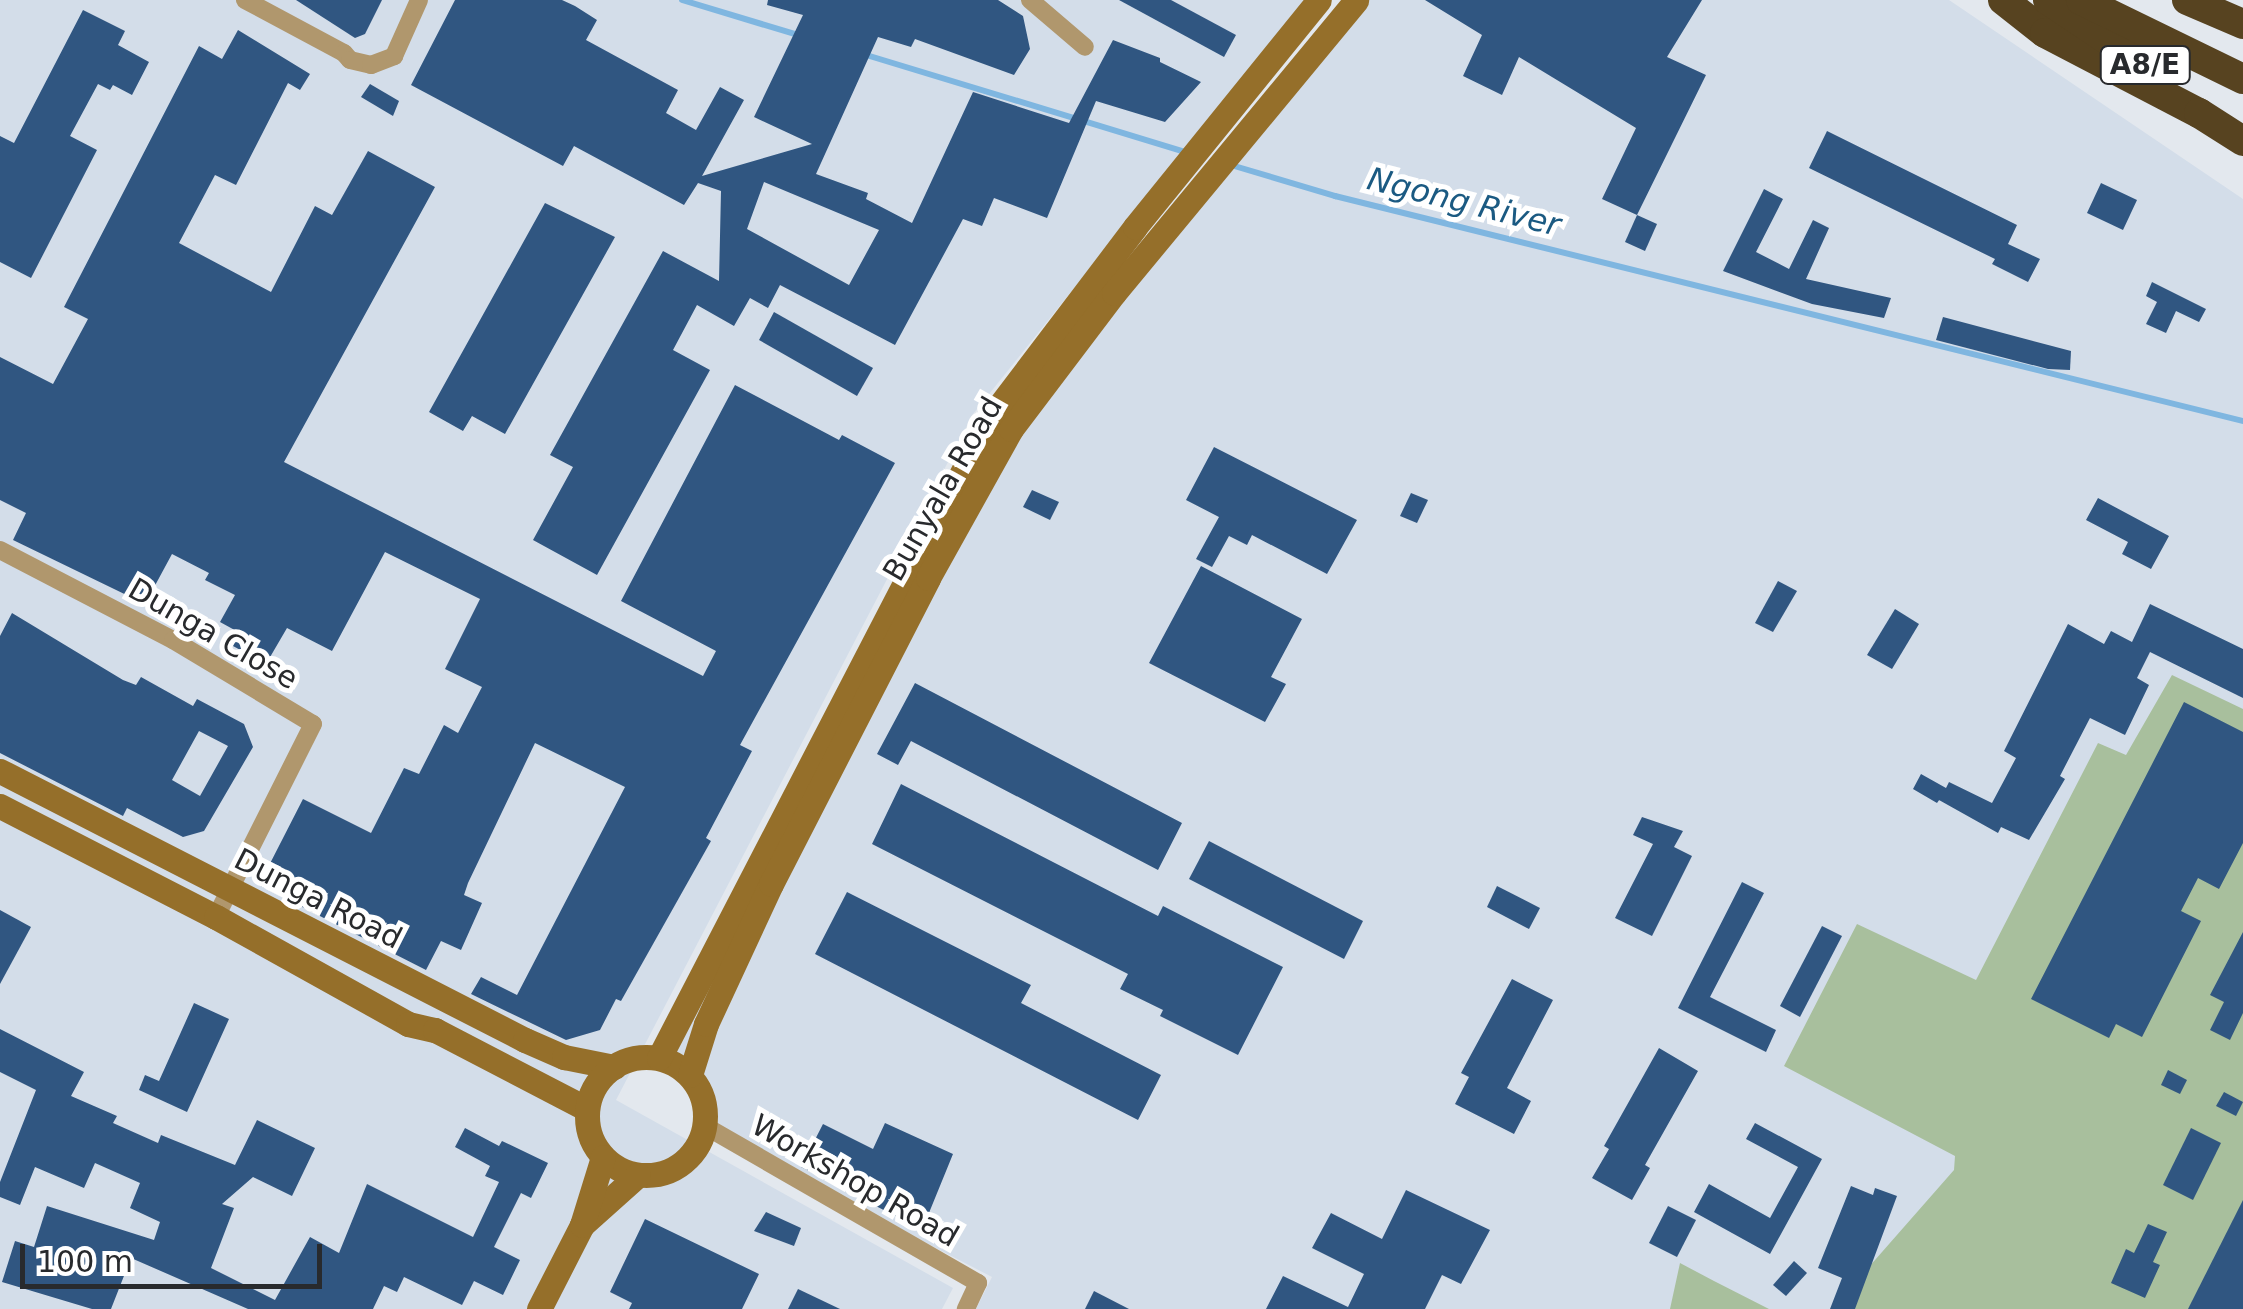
<!DOCTYPE html>
<style>
body{margin:0}
#map{position:relative;width:2243px;height:1309px;overflow:hidden;background:#e3e8ee;font-family:"DejaVu Sans",sans-serif}
div>[style]{position:absolute}
.built>*{inset:0;background:#d3dde9}
.green>*{inset:0;background:#a8bf9d}
.stream>*{height:6px;margin:-3px;padding:0 3px;transform-origin:3px;border-radius:3px;background:#7fb6e0}
.building>*{inset:0;background:#305681}
.street>*{height:18px;margin:-9px;padding:0 9px;transform-origin:9px;border-radius:9px;background:#b0976d}
.secondary>*{height:25px;margin:-12.5px;padding:0 12.5px;transform-origin:12.5px;border-radius:12.5px;background:#956f2a}
.secondary>.ring{margin:-12.5px;padding:0;box-sizing:content-box;background:none;border:25px solid #956f2a;border-radius:50%}
.highway>*{height:30px;margin:-15px;padding:0 15px;transform-origin:15px;border-radius:15px;background:#574320}
span{translate:-50% -50%;white-space:nowrap;text-align:center;line-height:1.15;-webkit-text-stroke:10px #fff;paint-order:stroke}
.shield-label span{padding:2px 8px;background:#fff;border:2px solid;border-radius:8px;-webkit-text-stroke-width:0}
.shield-label{font-size:28px;color:#282a2d;font-weight:700}
.street-label{font-size:30px;color:#282a2d}
.water-label{font-size:32px;color:#1b5a82;font-style:italic}
.scale{position:absolute;left:20px;top:1244px;width:302px;height:45px;box-sizing:border-box;border:5px solid #282a2d;border-top:0;padding-left:12px;font-size:30px;line-height:35px;white-space:nowrap;color:#282a2d;-webkit-text-stroke:8px #fff;paint-order:stroke}
</style>
<div id="map">
<div class="built">
<i style="clip-path:polygon(0 0,1305px 0,973px 414px,616px 1100px,953px 1288px,942px 1309px,0 1309px)"></i>
<i style="clip-path:polygon(1361px 0,1949px 0,2243px 199px,2243px 1309px,976px 1309px,992px 1277px,706px 1129px,674px 1054px,987px 462px)"></i>
</div>
<div class="green">
<i style="clip-path:polygon(2172px 675px,2243px 709px,2243px 1309px,1832px 1309px,1954px 1170px,1955px 1156px,1784px 1066px,1857px 924px,1976px 980px,2098px 743px,2126px 755px)"></i>
<i style="clip-path:polygon(1680px 1263px,1714px 1281px,1769px 1309px,1670px 1309px)"></i>
</div>
<div class="stream">
<i style="left:682px;top:0;width:121px;rotate:16.8deg"></i>
<i style="left:863px;top:54px;width:338px;rotate:16.9deg"></i>
<i style="left:1231px;top:165px;width:109px;rotate:16.6deg"></i>
<i style="left:1335px;top:196px;width:935px;rotate:13.92deg"></i>
</div>
<div class="building">
<i style="clip-path:polygon(296px 0,382px 0,365px 34px,355px 38px)"></i>
<i style="clip-path:polygon(evenodd,455px 0,562px 0,575px 6px,597px 20px,586px 40px,678px 90px,666px 113px,696px 130px,720px 87px,744px 100px,702px 176px,812px 144px,754px 117px,803px 15px,767px 5px,768px 0,998px 0,1023px 16px,1030px 49px,1014px 75px,915px 39px,911px 47px,878px 37px,816px 174px,868px 193px,866px 199px,912px 223px,973px 92px,1069px 123px,1113px 40px,1160px 58px,1160px 62px,1201px 82px,1165px 122px,1096px 101px,1047px 218px,994px 198px,982px 226px,963px 219px,895px 345px,780px 285px,768px 308px,750px 298px,734px 326px,697px 305px,673px 350px,710px 370px,597px 575px,533px 540px,573px 467px,550px 455px,663px 251px,719px 281px,721px 191px,698px 183px,684px 205px,574px 146px,563px 166px,411px 85px,455px 0,764px 182px,879px 230px,849px 285px,747px 229px,764px 182px)"></i>
<i style="clip-path:polygon(1119px 0,1171px 0,1236px 35px,1224px 57px)"></i>
<i style="clip-path:polygon(1425px 0,1702px 0,1667px 57px,1706px 75px,1637px 215px,1602px 199px,1636px 128px,1519px 57px,1502px 95px,1463px 76px,1482px 35px)"></i>
<i style="clip-path:polygon(83px 10px,125px 31px,118px 45px,149px 62px,132px 95px,113px 85px,110px 90px,98px 84px,70px 136px,97px 150px,31px 278px,0 262px,0 136px,14px 143px)"></i>
<i style="clip-path:polygon(238px 30px,310px 74px,300px 90px,288px 83px,236px 185px,215px 175px,179px 243px,271px 292px,315px 206px,332px 215px,368px 151px,435px 187px,284px 462px,703px 676px,716px 651px,621px 601px,735px 385px,839px 440px,842px 435px,895px 463px,740px 745px,752px 751px,706px 838px,711px 841px,621px 1001px,616px 999px,600px 1030px,566px 1040px,471px 994px,481px 977px,517px 995px,625px 787px,535px 743px,468px 883px,464px 895px,482px 903px,461px 950px,441px 941px,426px 970px,259px 885px,303px 799px,371px 833px,404px 768px,419px 774px,444px 725px,458px 733px,482px 687px,445px 669px,480px 599px,385px 552px,332px 651px,287px 628px,266px 664px,233px 646px,240px 633px,220px 622px,235px 595px,205px 580px,209px 573px,172px 554px,145px 604px,13px 540px,26px 513px,0 500px,0 357px,53px 384px,88px 319px,64px 307px,199px 46px,222px 59px)"></i>
<i style="clip-path:polygon(370px 84px,399px 101px,393px 116px,361px 97px)"></i>
<i style="clip-path:polygon(1827px 131px,2017px 225px,2008px 244px,2040px 259px,2028px 282px,1992px 264px,1995px 259px,1809px 168px)"></i>
<i style="clip-path:polygon(2101px 183px,2137px 200px,2123px 230px,2087px 213px)"></i>
<i style="clip-path:polygon(1764px 189px,1783px 199px,1756px 252px,1789px 269px,1813px 220px,1829px 228px,1806px 279px,1891px 298px,1884px 318px,1812px 304px,1723px 271px)"></i>
<i style="clip-path:polygon(545px 203px,615px 237px,505px 434px,472px 416px,463px 431px,429px 412px)"></i>
<i style="clip-path:polygon(1637px 215px,1657px 224px,1645px 251px,1625px 242px)"></i>
<i style="clip-path:polygon(2152px 282px,2206px 309px,2199px 322px,2176px 311px,2166px 333px,2146px 324px,2157px 302px,2146px 296px)"></i>
<i style="clip-path:polygon(774px 312px,873px 368px,857px 396px,759px 340px)"></i>
<i style="clip-path:polygon(1943px 317px,2071px 351px,2070px 370px,2048px 369px,1936px 340px)"></i>
<i style="clip-path:polygon(1214px 447px,1357px 520px,1327px 574px,1252px 535px,1247px 545px,1229px 536px,1212px 567px,1196px 559px,1219px 517px,1186px 500px)"></i>
<i style="clip-path:polygon(1032px 490px,1059px 502px,1050px 520px,1023px 507px)"></i>
<i style="clip-path:polygon(1411px 493px,1428px 500px,1417px 523px,1400px 516px)"></i>
<i style="clip-path:polygon(2098px 498px,2169px 536px,2151px 569px,2122px 554px,2128px 542px,2086px 520px)"></i>
<i style="clip-path:polygon(1201px 566px,1302px 619px,1271px 677px,1286px 684px,1265px 722px,1149px 663px)"></i>
<i style="clip-path:polygon(1778px 581px,1797px 591px,1773px 632px,1755px 623px)"></i>
<i style="clip-path:polygon(2150px 604px,2243px 649px,2243px 698px,2150px 652px,2137px 678px,2149px 685px,2125px 735px,2090px 718px,2060px 776px,2065px 779px,2029px 840px,2001px 827px,1998px 833px,1939px 800px,1942px 796px,1937px 803px,1913px 789px,1921px 774px,1946px 788px,1949px 782px,1992px 803px,2016px 758px,2004px 751px,2068px 624px,2104px 644px,2111px 631px,2132px 642px)"></i>
<i style="clip-path:polygon(1895px 609px,1919px 624px,1892px 669px,1867px 655px)"></i>
<i style="clip-path:polygon(evenodd,12px 613px,123px 680px,136px 685px,141px 677px,193px 706px,197px 699px,244px 724px,253px 747px,204px 831px,183px 837px,127px 808px,123px 816px,0 753px,0 636px,12px 613px,199px 731px,228px 746px,200px 796px,172px 780px,199px 731px)"></i>
<i style="clip-path:polygon(915px 683px,1182px 823px,1158px 870px,911px 741px,898px 765px,877px 754px)"></i>
<i style="clip-path:polygon(2184px 702px,2243px 732px,2243px 843px,2219px 889px,2198px 878px,2181px 911px,2201px 921px,2142px 1037px,2116px 1024px,2109px 1038px,2031px 999px)"></i>
<i style="clip-path:polygon(901px 784px,1158px 916px,1163px 906px,1283px 967px,1238px 1055px,1160px 1016px,1163px 1010px,1120px 989px,1128px 974px,872px 844px)"></i>
<i style="clip-path:polygon(1642px 817px,1683px 831px,1674px 847px,1692px 856px,1652px 936px,1615px 918px,1653px 844px,1633px 835px)"></i>
<i style="clip-path:polygon(1209px 841px,1363px 921px,1344px 959px,1189px 879px)"></i>
<i style="clip-path:polygon(1742px 882px,1764px 893px,1710px 997px,1776px 1030px,1766px 1052px,1678px 1008px)"></i>
<i style="clip-path:polygon(1497px 886px,1540px 908px,1529px 929px,1487px 907px)"></i>
<i style="clip-path:polygon(847px 892px,1031px 985px,1021px 1003px,1161px 1075px,1138px 1120px,815px 954px)"></i>
<i style="clip-path:polygon(0 910px,31px 927px,0 984px)"></i>
<i style="clip-path:polygon(1822px 926px,1842px 936px,1800px 1017px,1780px 1006px)"></i>
<i style="clip-path:polygon(2243px 932px,2243px 1013px,2230px 1040px,2210px 1030px,2224px 1002px,2210px 995px)"></i>
<i style="clip-path:polygon(1512px 979px,1553px 1000px,1507px 1088px,1531px 1101px,1514px 1134px,1455px 1104px,1469px 1077px,1461px 1073px)"></i>
<i style="clip-path:polygon(194px 1003px,229px 1019px,187px 1112px,139px 1090px,145px 1075px,159px 1081px)"></i>
<i style="clip-path:polygon(0 1029px,84px 1072px,71px 1096px,117px 1116px,113px 1123px,158px 1143px,161px 1135px,235px 1165px,257px 1120px,315px 1148px,292px 1196px,253px 1177px,222px 1204px,234px 1208px,211px 1268px,275px 1300px,310px 1237px,339px 1253px,367px 1184px,473px 1237px,499px 1182px,485px 1176px,490px 1166px,455px 1147px,465px 1128px,499px 1146px,502px 1141px,548px 1163px,531px 1198px,521px 1193px,494px 1247px,520px 1260px,503px 1295px,474px 1281px,462px 1305px,404px 1277px,397px 1292px,384px 1286px,373px 1309px,248px 1309px,131px 1258px,111px 1309px,92px 1309px,2px 1282px,15px 1241px,34px 1247px,47px 1206px,154px 1240px,160px 1222px,130px 1208px,140px 1183px,95px 1163px,84px 1188px,35px 1167px,20px 1205px,0 1197px,0 1182px,36px 1090px,0 1072px)"></i>
<i style="clip-path:polygon(1659px 1048px,1698px 1071px,1645px 1165px,1650px 1168px,1632px 1200px,1592px 1178px,1609px 1149px,1604px 1146px)"></i>
<i style="clip-path:polygon(2168px 1070px,2187px 1080px,2180px 1094px,2161px 1085px)"></i>
<i style="clip-path:polygon(2224px 1092px,2243px 1102px,2236px 1116px,2216px 1106px)"></i>
<i style="clip-path:polygon(885px 1123px,953px 1154px,922px 1230px,801px 1167px,823px 1124px,873px 1149px)"></i>
<i style="clip-path:polygon(1755px 1123px,1822px 1159px,1770px 1254px,1694px 1212px,1709px 1184px,1770px 1218px,1798px 1167px,1746px 1139px)"></i>
<i style="clip-path:polygon(2191px 1128px,2221px 1143px,2193px 1200px,2163px 1185px)"></i>
<i style="clip-path:polygon(1851px 1186px,1873px 1195px,1875px 1188px,1897px 1196px,1855px 1309px,1830px 1309px,1842px 1278px,1818px 1268px)"></i>
<i style="clip-path:polygon(1406px 1190px,1490px 1230px,1461px 1284px,1442px 1275px,1425px 1309px,1266px 1309px,1283px 1276px,1348px 1307px,1364px 1274px,1312px 1248px,1331px 1213px,1382px 1239px)"></i>
<i style="clip-path:polygon(2243px 1200px,2243px 1309px,2188px 1309px)"></i>
<i style="clip-path:polygon(1668px 1206px,1696px 1220px,1677px 1257px,1649px 1243px)"></i>
<i style="clip-path:polygon(766px 1212px,801px 1228px,794px 1246px,754px 1231px)"></i>
<i style="clip-path:polygon(645px 1219px,759px 1274px,742px 1309px,629px 1309px,632px 1303px,610px 1292px)"></i>
<i style="clip-path:polygon(2148px 1224px,2167px 1232px,2153px 1262px,2160px 1265px,2145px 1298px,2111px 1283px,2126px 1249px,2134px 1253px)"></i>
<i style="clip-path:polygon(1794px 1261px,1807px 1273px,1786px 1296px,1773px 1285px)"></i>
<i style="clip-path:polygon(798px 1289px,840px 1309px,788px 1309px)"></i>
<i style="clip-path:polygon(1094px 1291px,1129px 1309px,1085px 1309px)"></i>
</div>
<div class="street">
<i style="left:245px;top:0;width:112px;rotate:28.2deg"></i>
<i style="left:344px;top:53px;width:9px;rotate:49deg"></i>
<i style="left:350px;top:60px;width:22px;rotate:13deg"></i>
<i style="left:371px;top:65px;width:25px;rotate:-21deg"></i>
<i style="left:394px;top:56px;width:61px;rotate:-65.9deg"></i>
<i style="left:1030px;top:0;width:72px;rotate:40.5deg"></i>
<i style="left:0;top:550px;width:195px;rotate:27.5deg"></i>
<i style="left:173px;top:640px;width:163px;rotate:31deg"></i>
<i style="left:313px;top:724px;width:216px;rotate:116.7deg"></i>
<i style="left:705px;top:1126px;width:315px;rotate:29.9deg"></i>
<i style="left:978px;top:1283px;width:29px;rotate:115deg"></i>
</div>
<div class="secondary">
<i style="left:0;top:771px;width:590px;rotate:27.13deg"></i>
<i style="left:525px;top:1040px;width:43px;rotate:23.6deg"></i>
<i style="left:564px;top:1057px;width:51px;rotate:11.3deg"></i>
<i style="left:0;top:806px;width:243px;rotate:27.2deg"></i>
<i style="left:216px;top:917px;width:220px;rotate:29.1deg"></i>
<i style="left:408px;top:1024px;width:28px;rotate:13deg"></i>
<i style="left:435px;top:1030px;width:171px;rotate:27.5deg"></i>
<i class="ring" style="left:587px;top:1057px;width:93px;height:93px"></i>
<i style="left:659px;top:1058px;width:722px;rotate:-62.62deg"></i>
<i style="left:991px;top:417px;width:238px;rotate:-52.8deg"></i>
<i style="left:1135px;top:227px;width:292px;rotate:-51deg"></i>
<i style="left:690px;top:1075px;width:53px;rotate:-72.6deg"></i>
<i style="left:706px;top:1024px;width:154px;rotate:-65.1deg"></i>
<i style="left:771px;top:884px;width:344px;rotate:-62.8deg"></i>
<i style="left:928px;top:578px;width:171px;rotate:-60.9deg"></i>
<i style="left:1011px;top:429px;width:171px;rotate:-52.9deg"></i>
<i style="left:1114px;top:293px;width:380px;rotate:-50.4deg"></i>
<i style="left:582px;top:1225px;width:75px;rotate:-41.8deg"></i>
<i style="left:539px;top:1309px;width:94px;rotate:-62.9deg"></i>
<i style="left:582px;top:1225px;width:71px;rotate:-72.8deg"></i>
</div>
<div class="highway">
<i style="left:2003px;top:0;width:53px;rotate:38.2deg"></i>
<i style="left:2045px;top:33px;width:174px;rotate:27.5deg"></i>
<i style="left:2199px;top:113px;width:52px;rotate:32.5deg"></i>
<i style="left:2048px;top:0;width:125px;rotate:33.6deg"></i>
<i style="left:2081px;top:0;width:180px;rotate:26deg"></i>
<i style="left:2187px;top:0;width:61px;rotate:23.2deg"></i>
</div>
<div class="shield-label">
<span style="left:2145px;top:65px">A8/E</span>
</div>
<div class="street-label">
<span style="left:943px;top:489px;rotate:-60deg">Bunyala Road</span>
<span style="left:213px;top:634px;rotate:30deg">Dunga Close</span>
<span style="left:318px;top:899px;rotate:27deg">Dunga Road</span>
<span style="left:855px;top:1181px;rotate:30deg">Workshop Road</span>
</div>
<div class="water-label">
<span style="left:1464px;top:202px;rotate:14deg">Ngong River</span>
</div>
<div class="scale">100 m</div>
</div>
